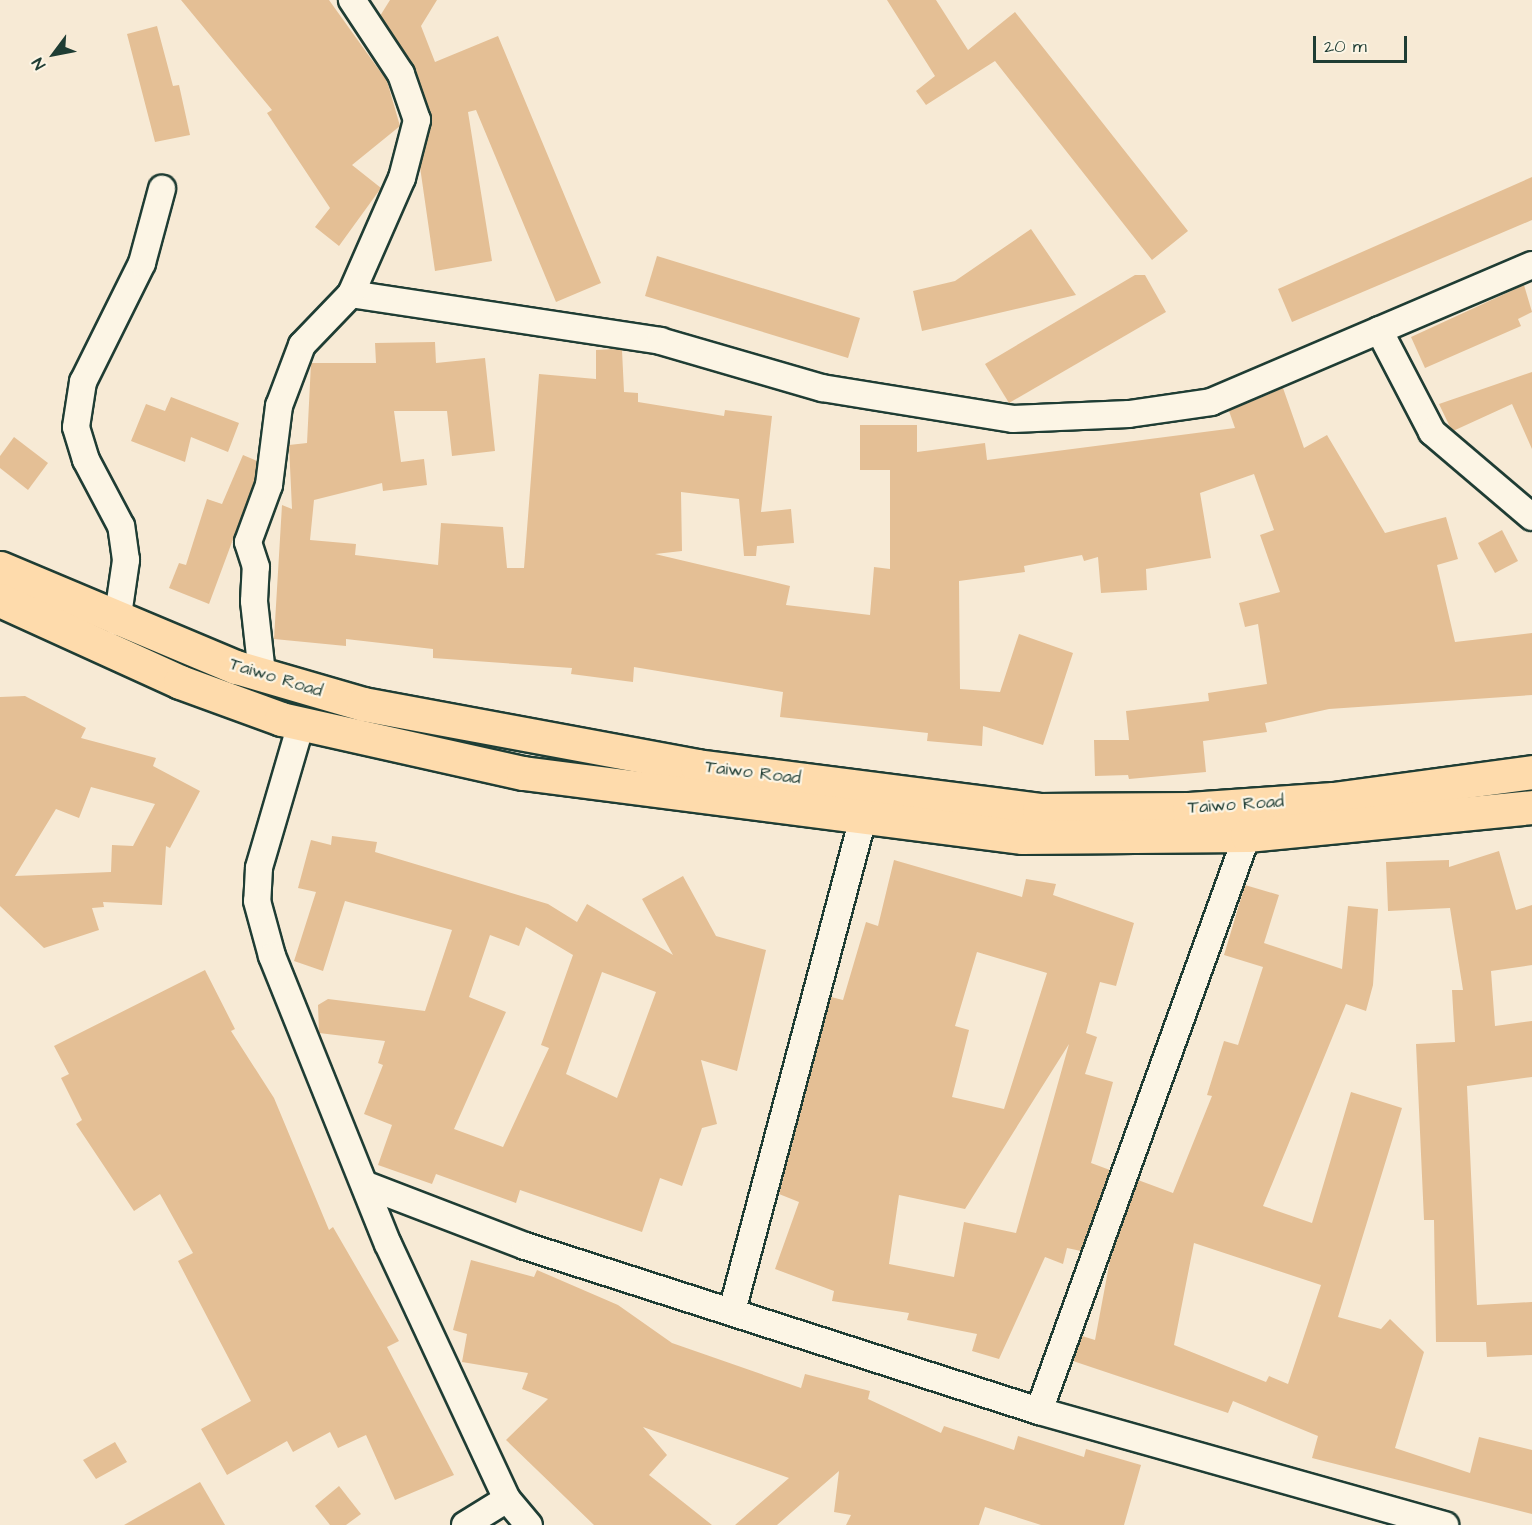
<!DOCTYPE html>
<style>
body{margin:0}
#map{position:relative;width:1532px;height:1525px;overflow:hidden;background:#f7ead5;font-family:"Architects Daughter",sans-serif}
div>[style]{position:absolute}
.building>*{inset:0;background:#e4bf95}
.roads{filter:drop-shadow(2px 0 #1f3d34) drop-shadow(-2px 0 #1f3d34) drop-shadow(0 2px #1f3d34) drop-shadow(0 -2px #1f3d34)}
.minor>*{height:26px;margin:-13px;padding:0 13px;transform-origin:13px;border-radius:13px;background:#fcf5e5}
.primary>*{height:33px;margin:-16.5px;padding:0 16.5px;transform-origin:16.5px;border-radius:16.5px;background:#fedbac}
span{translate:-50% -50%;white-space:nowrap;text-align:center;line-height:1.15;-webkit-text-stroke:4.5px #fcf5e5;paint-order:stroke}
.street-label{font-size:18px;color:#1f3d34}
.north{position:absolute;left:24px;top:24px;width:60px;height:60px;-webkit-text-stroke:4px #fcf5e5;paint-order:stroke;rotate:238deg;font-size:16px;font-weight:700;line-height:24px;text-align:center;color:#1f3d34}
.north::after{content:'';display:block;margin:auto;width:21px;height:27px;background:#1f3d34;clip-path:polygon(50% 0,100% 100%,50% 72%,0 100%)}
.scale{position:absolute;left:1313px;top:36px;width:94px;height:27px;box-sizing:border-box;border:3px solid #1f3d34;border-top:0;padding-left:8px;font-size:18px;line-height:21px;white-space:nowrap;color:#1f3d34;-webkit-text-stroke:4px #fcf5e5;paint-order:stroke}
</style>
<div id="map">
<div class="building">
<i style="clip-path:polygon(181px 0,329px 0,387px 81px,400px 126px,352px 165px,381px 188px,339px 246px,315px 227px,330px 208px,267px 113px,272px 110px)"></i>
<i style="clip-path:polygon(390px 0,437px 0,421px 26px,435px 62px,498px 36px,601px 283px,556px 302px,476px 110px,468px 112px,492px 261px,435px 271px,420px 167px,431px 116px,414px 66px,380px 16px)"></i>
<i style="clip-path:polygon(887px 0,936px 0,968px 50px,1015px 12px,1188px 231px,1152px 260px,995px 61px,926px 105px,916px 91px,935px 76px)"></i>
<i style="clip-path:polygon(157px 26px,173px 86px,179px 85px,190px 135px,155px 142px,127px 34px)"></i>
<i style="clip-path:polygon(1532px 177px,1532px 220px,1292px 322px,1278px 289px)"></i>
<i style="clip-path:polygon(1031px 229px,1076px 295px,922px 331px,913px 291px,955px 281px)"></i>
<i style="clip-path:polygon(657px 256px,860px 318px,848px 358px,645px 296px)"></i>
<i style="clip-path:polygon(1135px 275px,1145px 275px,1166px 312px,1009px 403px,985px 364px)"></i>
<i style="clip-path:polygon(1524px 285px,1532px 312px,1518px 319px,1521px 326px,1425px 368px,1411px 337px)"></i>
<i style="clip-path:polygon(435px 342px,436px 363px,485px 358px,495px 451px,452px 456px,447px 411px,394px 411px,401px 462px,424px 459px,427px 485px,383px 491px,382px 483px,314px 500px,310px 540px,356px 544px,355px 555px,438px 565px,441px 523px,503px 527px,507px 568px,524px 568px,539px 374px,596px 379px,596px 350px,614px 349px,622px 350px,624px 392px,638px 393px,638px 402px,724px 416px,725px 410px,772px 416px,761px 512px,791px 509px,794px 543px,757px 546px,756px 556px,744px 556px,739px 499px,681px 492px,682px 551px,655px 554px,790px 586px,786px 605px,870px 615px,874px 567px,890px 569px,890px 470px,860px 470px,860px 425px,917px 425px,917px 452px,985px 443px,987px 460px,1235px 428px,1229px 411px,1283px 388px,1304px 448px,1327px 435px,1385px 533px,1446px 517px,1458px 559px,1437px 565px,1455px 642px,1532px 633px,1532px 695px,1329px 709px,1265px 723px,1267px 732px,1203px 741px,1206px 772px,1129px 779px,1128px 775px,1095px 776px,1094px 740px,1129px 740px,1126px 711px,1209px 701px,1208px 693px,1267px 684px,1258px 624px,1245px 627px,1239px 603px,1280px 592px,1260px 535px,1274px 530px,1254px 474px,1200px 493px,1211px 558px,1146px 569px,1147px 590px,1101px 593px,1098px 557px,1084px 561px,1082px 555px,1024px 566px,1025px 572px,959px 581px,960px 689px,1000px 692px,1019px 634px,1073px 653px,1043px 745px,983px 726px,982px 746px,927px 741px,928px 733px,780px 717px,783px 692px,634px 667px,633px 682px,571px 674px,572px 668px,433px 658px,433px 649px,346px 639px,346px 646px,274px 639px,282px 505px,292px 509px,289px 445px,307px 443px,311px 363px,376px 363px,375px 343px)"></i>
<i style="clip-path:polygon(1532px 372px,1532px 449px,1512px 404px,1453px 431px,1450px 427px,1439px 404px)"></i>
<i style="clip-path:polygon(171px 397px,239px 423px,228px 452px,191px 437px,185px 462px,131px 441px,146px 404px,165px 411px)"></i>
<i style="clip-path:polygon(14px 437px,48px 463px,28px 490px,0 468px,0 456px)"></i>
<i style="clip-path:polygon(243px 455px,257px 461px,255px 480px,209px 604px,169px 588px,179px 563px,186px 565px,207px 499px,222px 504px)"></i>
<i style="clip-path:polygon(1502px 530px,1518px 561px,1495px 573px,1478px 543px)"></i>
<i style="clip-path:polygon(evenodd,25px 696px,86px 728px,81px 738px,156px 758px,153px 766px,200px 791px,170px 848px,166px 846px,162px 905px,103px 902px,104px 907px,92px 908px,99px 930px,44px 948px,0 906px,0 697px,25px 696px,91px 787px,155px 804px,133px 846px,112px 845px,111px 872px,15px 876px,56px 809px,79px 818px,91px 787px)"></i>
<i style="clip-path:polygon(evenodd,332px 836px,377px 842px,375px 852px,548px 904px,577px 922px,587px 904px,673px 955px,642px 899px,683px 876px,716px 936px,766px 950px,737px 1071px,701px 1060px,717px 1124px,702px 1128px,682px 1186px,660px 1178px,642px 1232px,520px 1190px,516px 1203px,436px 1174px,432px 1184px,378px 1165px,392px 1125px,364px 1114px,383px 1065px,378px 1063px,385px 1041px,319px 1033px,318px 1005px,328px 999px,425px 1011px,452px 930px,345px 901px,323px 971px,294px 961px,316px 892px,298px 888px,311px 840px,331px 845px,332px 836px,526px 927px,573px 955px,541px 1045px,549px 1048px,503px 1147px,454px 1129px,506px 1012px,469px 997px,490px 935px,519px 946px,526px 927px,332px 836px,602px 972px,656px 992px,617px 1098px,566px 1074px,602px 972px)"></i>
<i style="clip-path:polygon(1499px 851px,1516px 910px,1532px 905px,1532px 965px,1491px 971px,1495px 1026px,1532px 1021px,1532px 1077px,1467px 1086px,1477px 1305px,1532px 1302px,1532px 1355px,1487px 1357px,1486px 1342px,1436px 1342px,1434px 1220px,1424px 1220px,1416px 1044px,1455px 1042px,1452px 990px,1463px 990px,1450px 908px,1388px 911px,1386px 862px,1449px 860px,1449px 867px)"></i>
<i style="clip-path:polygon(evenodd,894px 860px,1022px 897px,1026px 879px,1056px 884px,1053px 895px,1134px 923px,1116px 986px,1100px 982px,1086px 1033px,1097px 1037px,1085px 1074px,1113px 1082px,1091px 1163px,1110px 1170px,1081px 1251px,1067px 1248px,1063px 1264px,1045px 1257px,999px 1359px,972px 1351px,977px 1334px,907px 1320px,909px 1313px,832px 1301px,834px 1291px,775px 1269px,799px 1202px,779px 1194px,831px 997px,843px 1000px,866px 922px,878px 926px,894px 860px,977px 952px,1047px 973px,1004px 1109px,952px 1097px,969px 1030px,955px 1026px,977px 952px,894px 860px,1069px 1044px,1016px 1233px,964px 1222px,954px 1277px,889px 1264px,899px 1195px,965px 1209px,1069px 1044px)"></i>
<i style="clip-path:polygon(evenodd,1245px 885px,1279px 895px,1264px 943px,1342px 969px,1348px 906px,1378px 909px,1373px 985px,1366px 1011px,1346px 1004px,1263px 1206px,1312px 1223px,1351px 1092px,1402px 1108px,1338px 1317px,1381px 1329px,1390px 1319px,1424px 1352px,1395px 1448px,1470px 1473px,1479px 1437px,1532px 1450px,1532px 1514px,1312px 1458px,1318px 1436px,1233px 1401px,1228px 1413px,1073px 1361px,1082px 1336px,1095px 1340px,1110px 1260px,1138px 1180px,1173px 1193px,1212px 1096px,1207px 1095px,1224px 1041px,1238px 1045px,1263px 967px,1224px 955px,1245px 885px,1194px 1243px,1321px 1285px,1288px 1384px,1269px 1376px,1266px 1382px,1174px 1345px,1194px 1243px)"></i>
<i style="clip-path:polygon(205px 970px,235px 1029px,231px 1031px,274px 1098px,329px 1230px,333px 1227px,399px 1341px,387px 1347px,454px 1475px,395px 1500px,366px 1435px,338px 1448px,330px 1432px,293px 1452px,287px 1441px,227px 1475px,201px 1429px,251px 1401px,178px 1261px,193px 1253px,160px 1194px,134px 1211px,76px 1124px,82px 1120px,61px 1078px,69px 1074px,54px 1046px)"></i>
<i style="clip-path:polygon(471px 1260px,534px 1277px,537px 1270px,618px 1305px,672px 1343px,801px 1388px,805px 1374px,870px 1391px,868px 1399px,941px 1433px,944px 1426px,1014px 1450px,1018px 1436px,1084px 1457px,1086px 1449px,1141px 1465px,1124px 1525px,1041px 1525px,985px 1507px,979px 1525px,846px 1525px,851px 1515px,834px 1512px,839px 1471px,777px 1525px,735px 1525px,789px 1478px,643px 1427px,667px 1455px,649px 1475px,712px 1525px,594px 1525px,506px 1440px,548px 1399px,522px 1389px,528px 1373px,462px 1362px,467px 1334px,453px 1330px)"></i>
<i style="clip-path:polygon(115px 1442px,127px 1462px,96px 1479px,83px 1460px)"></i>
<i style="clip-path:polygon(200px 1482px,225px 1525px,124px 1525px)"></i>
<i style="clip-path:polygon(339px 1486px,361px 1514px,346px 1525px,330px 1525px,315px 1506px)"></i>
</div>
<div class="roads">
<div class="minor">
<i style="left:351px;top:294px;width:313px;rotate:8.6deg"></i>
<i style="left:660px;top:341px;width:169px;rotate:16.2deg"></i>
<i style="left:822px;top:388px;width:193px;rotate:9.2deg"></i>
<i style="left:1013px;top:419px;width:116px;rotate:-2.5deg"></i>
<i style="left:1129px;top:414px;width:83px;rotate:-8.3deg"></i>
<i style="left:1211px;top:402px;width:349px;rotate:-23.1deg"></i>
<i style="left:1379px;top:330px;width:115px;rotate:62.5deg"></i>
<i style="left:1432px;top:432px;width:131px;rotate:40.4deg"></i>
<i style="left:117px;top:622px;width:63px;rotate:-81.7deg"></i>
<i style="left:126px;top:560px;width:34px;rotate:-98deg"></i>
<i style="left:121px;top:526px;width:75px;rotate:-117.9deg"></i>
<i style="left:86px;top:460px;width:34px;rotate:-107deg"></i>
<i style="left:76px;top:427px;width:46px;rotate:-81.2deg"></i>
<i style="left:83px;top:382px;width:133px;rotate:-63.6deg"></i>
<i style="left:142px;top:263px;width:77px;rotate:-74.9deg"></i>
<i style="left:262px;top:674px;width:73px;rotate:-96.3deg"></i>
<i style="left:254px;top:601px;width:34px;rotate:-87deg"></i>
<i style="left:256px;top:567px;width:26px;rotate:-108deg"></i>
<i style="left:248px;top:542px;width:61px;rotate:-69.8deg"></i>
<i style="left:269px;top:485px;width:80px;rotate:-82.8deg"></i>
<i style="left:279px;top:406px;width:65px;rotate:-69.3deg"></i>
<i style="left:302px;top:345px;width:71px;rotate:-46.1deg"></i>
<i style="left:351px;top:294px;width:127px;rotate:-66.3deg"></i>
<i style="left:402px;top:178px;width:60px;rotate:-75.5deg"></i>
<i style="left:417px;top:120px;width:49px;rotate:-109.2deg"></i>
<i style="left:401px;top:74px;width:89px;rotate:-123.5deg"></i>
<i style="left:301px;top:724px;width:150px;rotate:106.3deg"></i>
<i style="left:259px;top:868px;width:33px;rotate:93deg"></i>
<i style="left:257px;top:901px;width:57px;rotate:74.7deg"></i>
<i style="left:272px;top:956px;width:310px;rotate:68.1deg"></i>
<i style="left:388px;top:1244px;width:281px;rotate:65deg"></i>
<i style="left:507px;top:1499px;width:34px;rotate:50deg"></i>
<i style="left:366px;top:1185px;width:170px;rotate:21deg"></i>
<i style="left:525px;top:1246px;width:540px;rotate:17.8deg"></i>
<i style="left:1039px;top:1411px;width:422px;rotate:15.7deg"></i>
<i style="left:732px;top:1311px;width:510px;rotate:-75.12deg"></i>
<i style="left:1039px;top:1411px;width:612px;rotate:-70.14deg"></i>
<i style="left:465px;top:1525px;width:49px;rotate:-31.8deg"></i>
</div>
<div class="primary">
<i style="left:0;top:568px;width:256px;rotate:22.8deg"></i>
<i style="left:236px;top:667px;width:132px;rotate:16.2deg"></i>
<i style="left:363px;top:704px;width:340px;rotate:10.5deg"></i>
<i style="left:697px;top:766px;width:345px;rotate:7.3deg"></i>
<i style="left:1039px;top:810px;width:150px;rotate:-0.4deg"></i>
<i style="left:1189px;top:809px;width:144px;rotate:-4deg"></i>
<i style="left:1333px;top:799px;width:201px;rotate:-7.7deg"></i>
<i style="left:0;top:600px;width:198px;rotate:24.5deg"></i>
<i style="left:180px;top:682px;width:108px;rotate:20.1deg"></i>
<i style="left:281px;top:719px;width:248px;rotate:12.6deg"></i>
<i style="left:523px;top:773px;width:503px;rotate:7.31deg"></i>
<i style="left:1022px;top:837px;width:225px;rotate:-0.5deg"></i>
<i style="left:1247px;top:835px;width:286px;rotate:-5.6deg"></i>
</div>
</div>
<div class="street-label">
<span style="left:276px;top:678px;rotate:17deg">Taiwo Road</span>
<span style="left:753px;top:773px;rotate:7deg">Taiwo Road</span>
<span style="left:1236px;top:805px;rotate:-4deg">Taiwo Road</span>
</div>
<div class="north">N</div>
<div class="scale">20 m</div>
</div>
